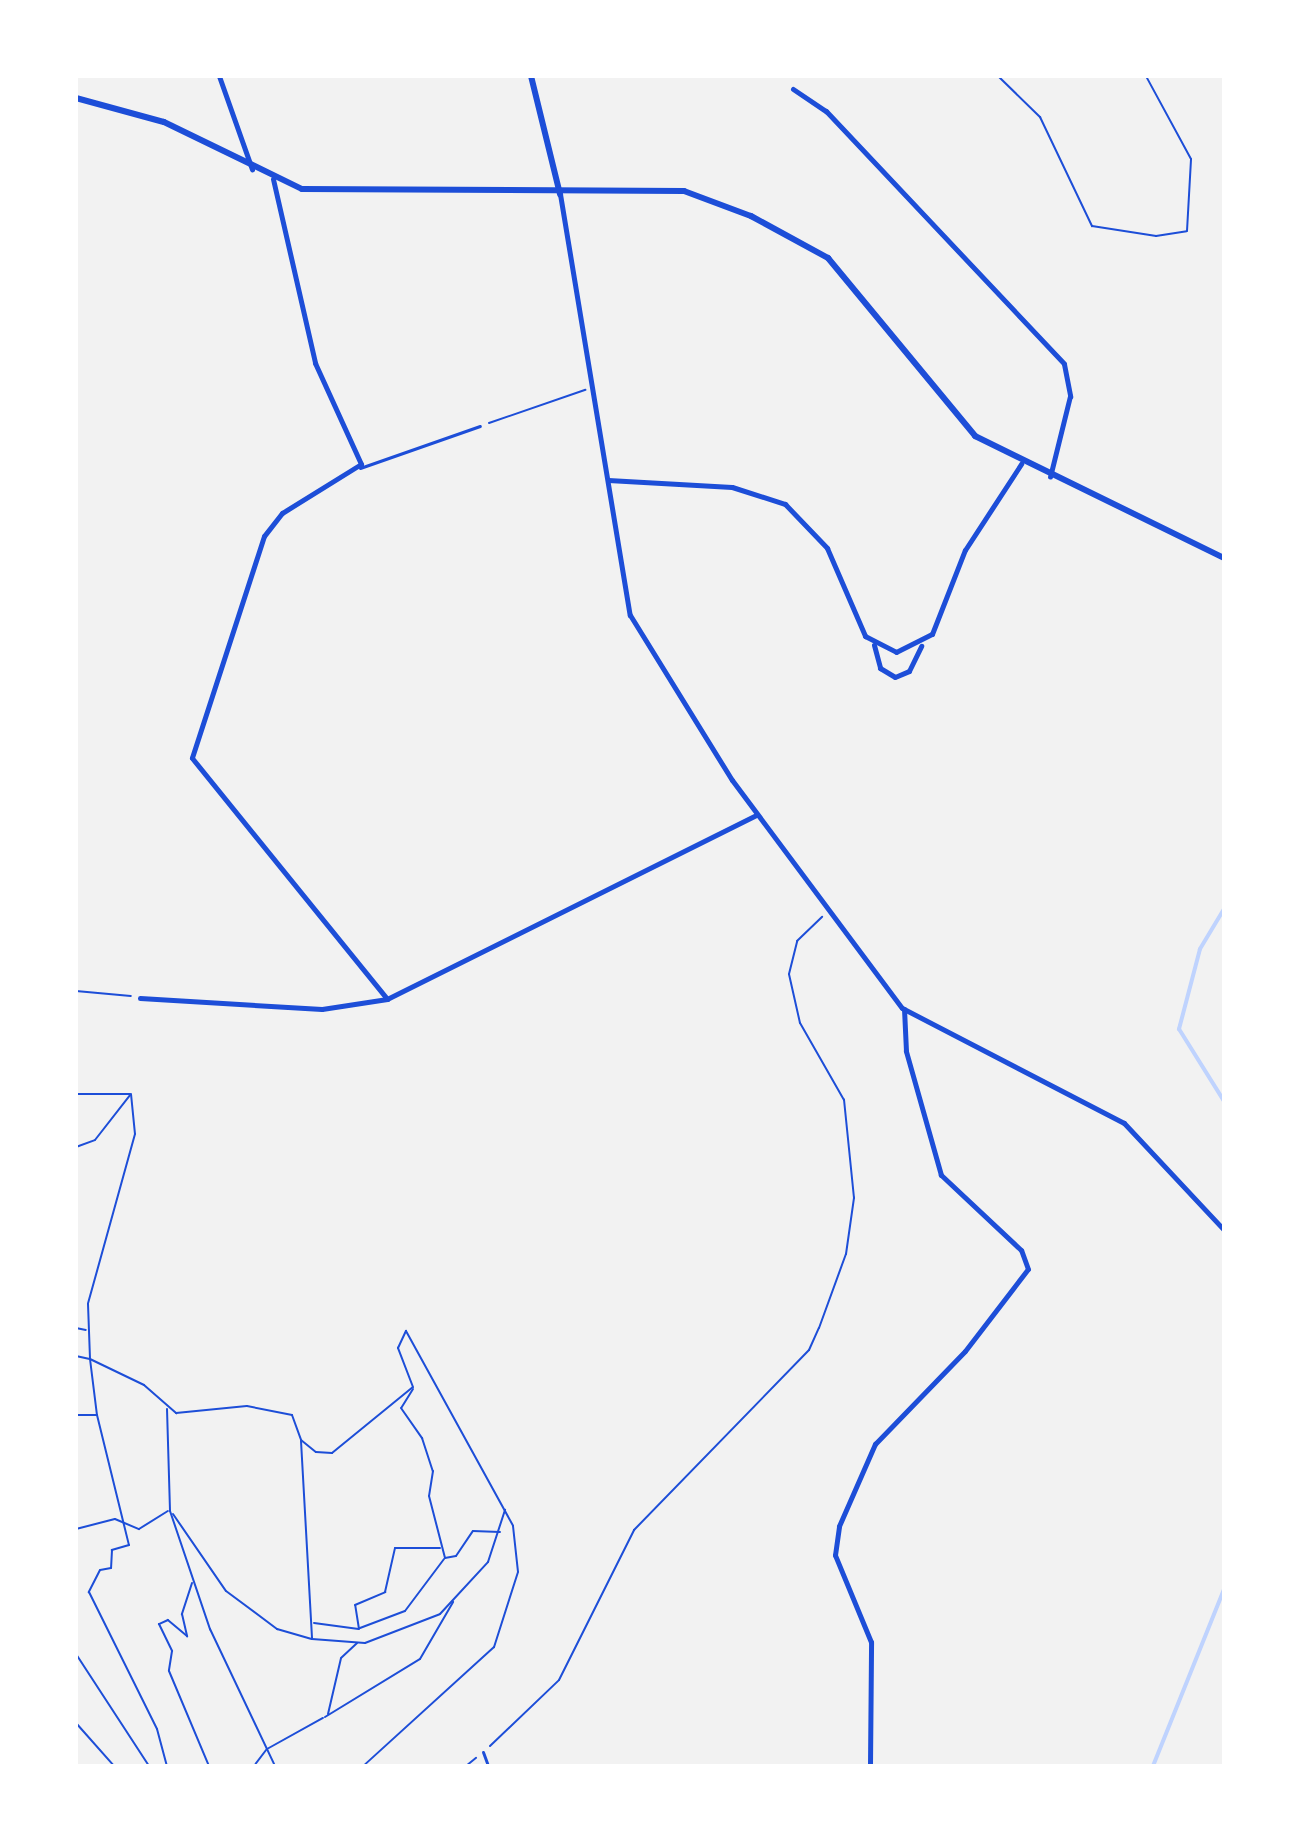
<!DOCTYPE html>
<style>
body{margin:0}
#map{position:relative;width:1300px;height:1842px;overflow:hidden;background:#f2f2f2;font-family:"IBM Plex Sans",sans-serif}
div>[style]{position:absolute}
.stream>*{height:4px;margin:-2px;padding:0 2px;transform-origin:2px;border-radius:2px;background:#bfd3fe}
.path>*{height:2px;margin:-1px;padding:0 1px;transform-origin:1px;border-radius:1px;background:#1d4ed8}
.service>*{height:3px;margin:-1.5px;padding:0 1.5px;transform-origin:1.5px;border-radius:1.5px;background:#1d4ed8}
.minor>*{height:5px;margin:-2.5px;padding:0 2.5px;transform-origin:2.5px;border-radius:2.5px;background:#1d4ed8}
.tertiary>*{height:6px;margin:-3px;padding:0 3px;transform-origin:3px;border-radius:3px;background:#1d4ed8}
span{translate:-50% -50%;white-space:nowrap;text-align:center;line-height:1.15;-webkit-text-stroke:6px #fff;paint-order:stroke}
.frame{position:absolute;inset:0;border:78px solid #fff;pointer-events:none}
</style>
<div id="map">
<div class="stream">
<i style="left:1224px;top:909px;width:47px;rotate:121deg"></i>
<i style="left:1200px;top:949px;width:83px;rotate:104.7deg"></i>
<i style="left:1179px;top:1029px;width:85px;rotate:58deg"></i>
<i style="left:1153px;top:1766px;width:191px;rotate:-68.1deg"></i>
</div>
<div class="path">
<i style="left:998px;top:76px;width:59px;rotate:44.3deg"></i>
<i style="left:1040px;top:117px;width:121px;rotate:64.5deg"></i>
<i style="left:1092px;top:226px;width:65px;rotate:8.9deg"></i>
<i style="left:1156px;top:236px;width:31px;rotate:-9deg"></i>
<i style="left:1187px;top:231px;width:72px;rotate:-86.8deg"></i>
<i style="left:1191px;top:159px;width:94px;rotate:-118.5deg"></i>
<i style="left:489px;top:423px;width:102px;rotate:-19deg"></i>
<i style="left:76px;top:991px;width:55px;rotate:5.2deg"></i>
<i style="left:76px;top:1094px;width:54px"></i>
<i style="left:131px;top:1094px;width:40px;rotate:84.3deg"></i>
<i style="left:135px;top:1134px;width:176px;rotate:105.5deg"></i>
<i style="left:88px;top:1304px;width:55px;rotate:87.9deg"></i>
<i style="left:90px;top:1359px;width:60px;rotate:25.7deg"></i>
<i style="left:144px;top:1385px;width:43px;rotate:41.2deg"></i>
<i style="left:176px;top:1413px;width:71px;rotate:-5.6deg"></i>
<i style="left:247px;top:1406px;width:46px;rotate:11.3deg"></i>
<i style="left:292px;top:1415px;width:27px;rotate:70deg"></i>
<i style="left:301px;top:1440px;width:19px;rotate:39deg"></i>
<i style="left:316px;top:1452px;width:16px;rotate:4deg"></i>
<i style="left:332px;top:1453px;width:104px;rotate:-39.2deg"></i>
<i style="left:413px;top:1387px;width:42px;rotate:-111deg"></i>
<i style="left:398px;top:1348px;width:19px;rotate:-65deg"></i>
<i style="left:406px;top:1331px;width:222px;rotate:61.2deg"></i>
<i style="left:513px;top:1526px;width:46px;rotate:83.8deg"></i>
<i style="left:518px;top:1572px;width:79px;rotate:107.7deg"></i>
<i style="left:494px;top:1647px;width:177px;rotate:137.7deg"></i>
<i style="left:76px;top:1147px;width:20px;rotate:-20deg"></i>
<i style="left:95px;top:1140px;width:57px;rotate:-52.1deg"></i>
<i style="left:76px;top:1328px;width:10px;rotate:11deg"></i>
<i style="left:76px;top:1356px;width:14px;rotate:12deg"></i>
<i style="left:90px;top:1359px;width:56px;rotate:82.9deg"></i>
<i style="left:413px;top:1389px;width:22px;rotate:122deg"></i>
<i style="left:401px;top:1408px;width:37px;rotate:55deg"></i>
<i style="left:422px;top:1438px;width:35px;rotate:72deg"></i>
<i style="left:433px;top:1471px;width:25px;rotate:99deg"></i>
<i style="left:429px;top:1496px;width:64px;rotate:75.5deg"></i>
<i style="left:445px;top:1558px;width:11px;rotate:-10deg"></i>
<i style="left:456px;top:1556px;width:30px;rotate:-56deg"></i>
<i style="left:473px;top:1531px;width:27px;rotate:2deg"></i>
<i style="left:167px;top:1409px;width:102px;rotate:88.3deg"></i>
<i style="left:170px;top:1511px;width:125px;rotate:71.3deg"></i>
<i style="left:210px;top:1629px;width:152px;rotate:64.6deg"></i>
<i style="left:76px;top:1415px;width:21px"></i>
<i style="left:97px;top:1415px;width:134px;rotate:76.2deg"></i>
<i style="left:129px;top:1545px;width:18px;rotate:164deg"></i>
<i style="left:112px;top:1550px;width:18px;rotate:93deg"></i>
<i style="left:111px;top:1568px;width:11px;rotate:170deg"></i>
<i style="left:100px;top:1570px;width:25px;rotate:117deg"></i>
<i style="left:89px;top:1592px;width:153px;rotate:63.6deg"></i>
<i style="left:157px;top:1729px;width:38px;rotate:75deg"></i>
<i style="left:301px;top:1441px;width:198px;rotate:86.8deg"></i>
<i style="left:312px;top:1639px;width:53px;rotate:4.3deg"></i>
<i style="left:365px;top:1643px;width:80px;rotate:-21.1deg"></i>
<i style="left:440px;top:1614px;width:71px;rotate:-47.3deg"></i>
<i style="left:488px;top:1562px;width:55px;rotate:-71.9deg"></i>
<i style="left:173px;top:1514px;width:93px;rotate:55.5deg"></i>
<i style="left:226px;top:1591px;width:64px;rotate:36.7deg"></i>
<i style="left:277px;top:1629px;width:36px;rotate:16deg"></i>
<i style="left:76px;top:1529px;width:40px;rotate:-14.4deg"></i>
<i style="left:115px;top:1519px;width:26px;rotate:23deg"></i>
<i style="left:139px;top:1529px;width:34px;rotate:-32deg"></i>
<i style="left:192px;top:1583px;width:33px;rotate:108deg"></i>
<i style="left:182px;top:1614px;width:23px;rotate:77deg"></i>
<i style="left:187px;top:1636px;width:25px;rotate:-140deg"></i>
<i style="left:168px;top:1620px;width:10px;rotate:156deg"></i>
<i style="left:159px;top:1624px;width:30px;rotate:64deg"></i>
<i style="left:172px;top:1651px;width:20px;rotate:99deg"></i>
<i style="left:169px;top:1671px;width:103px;rotate:67.2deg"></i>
<i style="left:314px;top:1623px;width:45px;rotate:7.6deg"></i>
<i style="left:359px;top:1629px;width:24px;rotate:-99deg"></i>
<i style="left:355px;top:1605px;width:33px;rotate:-23deg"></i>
<i style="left:385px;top:1592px;width:45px;rotate:-77.2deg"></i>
<i style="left:395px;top:1548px;width:45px"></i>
<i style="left:360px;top:1628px;width:48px;rotate:-20.7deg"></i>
<i style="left:405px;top:1611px;width:65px;rotate:-53.1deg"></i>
<i style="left:76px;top:1654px;width:134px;rotate:56.9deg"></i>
<i style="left:328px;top:1714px;width:57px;rotate:-76.9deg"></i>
<i style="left:341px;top:1658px;width:22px;rotate:-43deg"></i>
<i style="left:325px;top:1717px;width:111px;rotate:-31.4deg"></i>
<i style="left:420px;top:1659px;width:66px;rotate:-59.9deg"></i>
<i style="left:76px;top:1723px;width:57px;rotate:48.5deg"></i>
<i style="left:490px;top:1746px;width:95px;rotate:-43.7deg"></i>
<i style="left:559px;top:1680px;width:168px;rotate:-63.4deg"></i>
<i style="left:634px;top:1530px;width:251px;rotate:-45.8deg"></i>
<i style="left:809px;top:1350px;width:24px;rotate:-66deg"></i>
<i style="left:819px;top:1328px;width:79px;rotate:-70deg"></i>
<i style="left:846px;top:1254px;width:57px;rotate:-81.9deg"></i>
<i style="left:854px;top:1198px;width:99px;rotate:-95.8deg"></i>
<i style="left:844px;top:1100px;width:89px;rotate:-119.7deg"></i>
<i style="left:800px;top:1023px;width:50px;rotate:-102.7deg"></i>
<i style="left:789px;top:974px;width:34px;rotate:-76deg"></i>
<i style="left:797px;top:941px;width:35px;rotate:-44deg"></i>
<i style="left:254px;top:1766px;width:21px;rotate:-53deg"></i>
<i style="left:267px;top:1749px;width:64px;rotate:-29deg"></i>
<i style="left:466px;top:1766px;width:13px;rotate:-39deg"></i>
</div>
<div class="service">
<i style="left:360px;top:468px;width:127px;rotate:-19.3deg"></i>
<i style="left:483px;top:1752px;width:15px;rotate:70deg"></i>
</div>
<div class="minor">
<i style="left:219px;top:76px;width:99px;rotate:70.5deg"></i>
<i style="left:793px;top:89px;width:40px;rotate:34deg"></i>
<i style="left:826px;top:111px;width:347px;rotate:46.7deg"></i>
<i style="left:1064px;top:364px;width:33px;rotate:79deg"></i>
<i style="left:1070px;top:396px;width:83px;rotate:103.9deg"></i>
<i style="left:273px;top:179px;width:189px;rotate:77.1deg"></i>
<i style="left:315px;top:363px;width:111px;rotate:65.5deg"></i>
<i style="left:361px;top:464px;width:93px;rotate:148.2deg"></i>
<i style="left:282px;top:513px;width:29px;rotate:128deg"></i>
<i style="left:264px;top:536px;width:233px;rotate:108deg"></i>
<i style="left:192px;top:758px;width:310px;rotate:51deg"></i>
<i style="left:560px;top:194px;width:427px;rotate:80.6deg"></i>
<i style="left:630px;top:615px;width:194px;rotate:58.3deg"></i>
<i style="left:732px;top:780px;width:284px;rotate:53.3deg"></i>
<i style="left:902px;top:1008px;width:250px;rotate:27.4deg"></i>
<i style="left:1124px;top:1123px;width:146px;rotate:46.9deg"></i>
<i style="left:608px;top:480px;width:124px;rotate:3.2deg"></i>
<i style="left:732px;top:487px;width:56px;rotate:17.8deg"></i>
<i style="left:785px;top:504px;width:61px;rotate:46.3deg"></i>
<i style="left:827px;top:548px;width:96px;rotate:66.6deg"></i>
<i style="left:865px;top:636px;width:35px;rotate:27deg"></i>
<i style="left:896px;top:652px;width:40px;rotate:-26.6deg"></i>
<i style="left:932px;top:634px;width:90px;rotate:-68.6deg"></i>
<i style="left:965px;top:550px;width:103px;rotate:-56.9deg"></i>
<i style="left:874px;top:645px;width:24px;rotate:75deg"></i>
<i style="left:880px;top:668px;width:17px;rotate:31deg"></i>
<i style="left:895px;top:677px;width:15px;rotate:-23deg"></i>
<i style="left:909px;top:671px;width:28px;rotate:-64deg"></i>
<i style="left:140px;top:998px;width:182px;rotate:3.5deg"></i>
<i style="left:322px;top:1009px;width:66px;rotate:-8.7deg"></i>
<i style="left:387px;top:999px;width:412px;rotate:-26.5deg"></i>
<i style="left:870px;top:1766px;width:124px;rotate:-89.5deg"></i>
<i style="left:871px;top:1642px;width:94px;rotate:-112.5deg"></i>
<i style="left:835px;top:1555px;width:29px;rotate:-82deg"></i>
<i style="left:839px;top:1526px;width:90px;rotate:-66.3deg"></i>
<i style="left:875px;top:1444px;width:129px;rotate:-45.9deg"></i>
<i style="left:965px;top:1351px;width:103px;rotate:-52.5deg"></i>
<i style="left:1028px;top:1269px;width:20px;rotate:-110deg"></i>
<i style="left:1021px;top:1250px;width:110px;rotate:-136.8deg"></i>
<i style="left:941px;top:1175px;width:129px;rotate:-105.8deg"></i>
<i style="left:906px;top:1051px;width:42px;rotate:-92.7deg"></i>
</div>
<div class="tertiary">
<i style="left:531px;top:76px;width:122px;rotate:76.2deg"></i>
<i style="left:76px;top:98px;width:91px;rotate:15.3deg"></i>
<i style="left:164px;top:122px;width:153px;rotate:25.9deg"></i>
<i style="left:302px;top:189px;width:382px;rotate:0.3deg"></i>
<i style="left:684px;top:191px;width:72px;rotate:20.5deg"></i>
<i style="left:751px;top:216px;width:88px;rotate:28.6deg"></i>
<i style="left:828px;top:258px;width:231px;rotate:50.4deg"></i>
<i style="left:975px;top:436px;width:277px;rotate:26.1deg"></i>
</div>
<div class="frame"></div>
</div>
